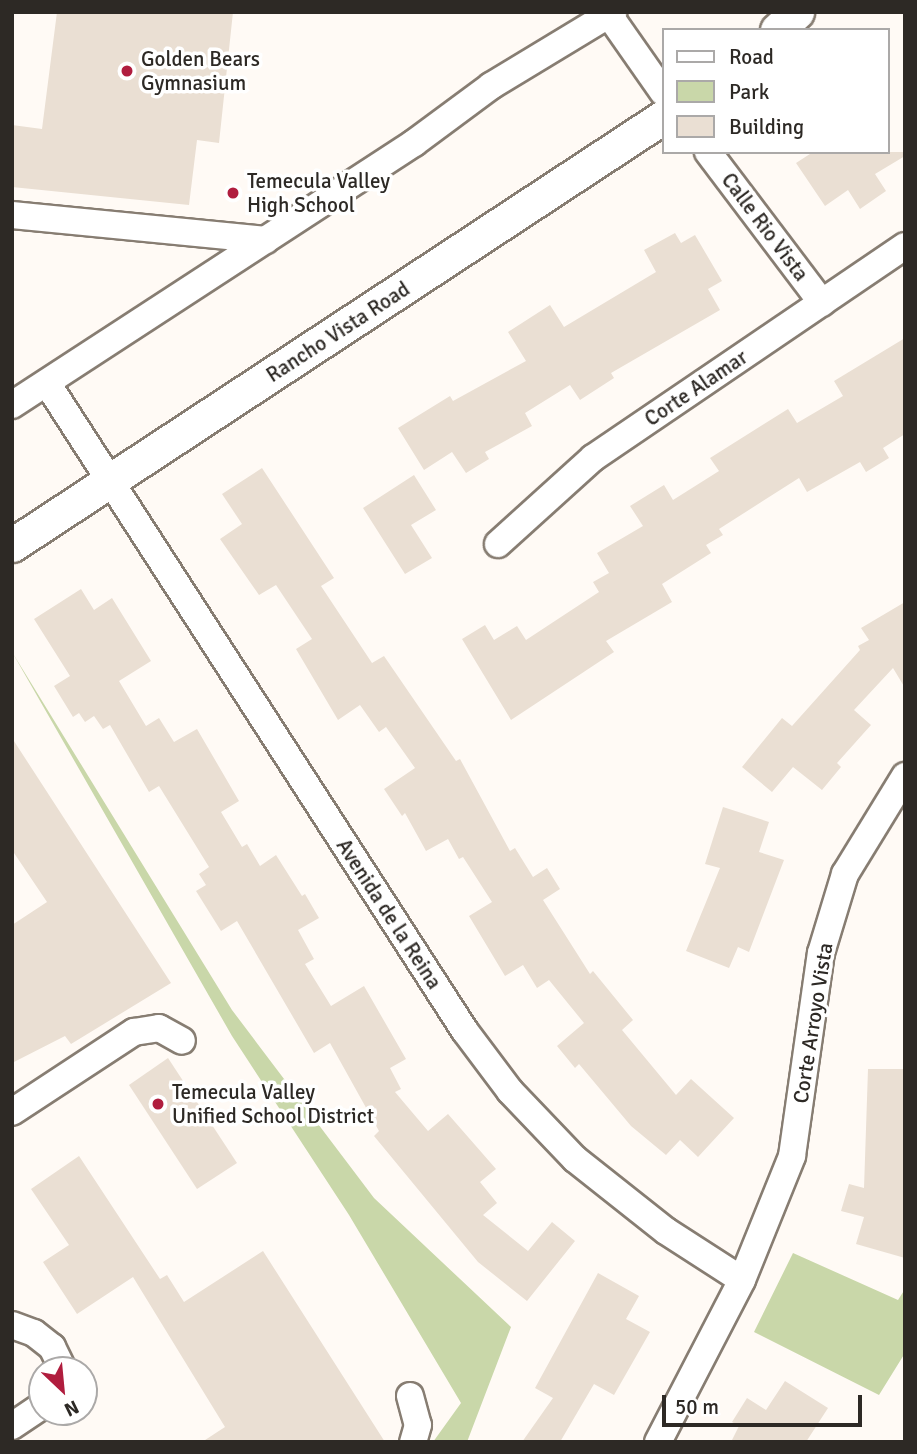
<!DOCTYPE html>
<style>
body{margin:0}
#map{position:relative;width:917px;height:1454px;overflow:hidden;background:#fffaf5;font-family:Signika,sans-serif}
div>[style]{position:absolute}
.green>*{inset:0;background:#c9d7a9}
.building>*{inset:0;background:#eadfd3}
.roads{filter:drop-shadow(2px 0 #877d72) drop-shadow(-2px 0 #877d72) drop-shadow(0 2px #877d72) drop-shadow(0 -2px #877d72)}
.minor>*{height:26px;margin:-13px;padding:0 13px;transform-origin:13px;border-radius:13px;background:#fff}
.major>*{height:33px;margin:-16.5px;padding:0 16.5px;transform-origin:16.5px;border-radius:16.5px;background:#fff}
.dots>*{width:19px;height:19px;translate:-50% -50%;box-sizing:border-box;border:4px solid #fff;border-radius:50%}
span{translate:-50% -50%;white-space:nowrap;text-align:center;line-height:1.15;-webkit-text-stroke:7px #fff;paint-order:stroke}
.poi-label{font-size:21px;color:#2d2925}
.left{translate:0 -50%;text-align:left}
.street-label{font-size:21px;color:#2d2925}
.frame{position:absolute;inset:0;border:14px solid #2d2925;pointer-events:none}
.legend{position:absolute;left:662px;top:28px;width:228px;height:126px;box-sizing:border-box;background:#fff;border:2px solid #aba9a8;margin:0;padding:9px 12px;list-style:none;font-size:21px;color:#2d2925}
.legend li{display:flex;align-items:center;gap:14px;height:35px}
.legend b{width:35px;border:2px solid #aba9a8}
.north{position:absolute;left:28px;top:1356px;width:70px;height:70px;box-sizing:border-box;background:#fff;border:2px solid #aba9a8;border-radius:50%;rotate:154deg;font-size:19px;font-weight:700;line-height:28px;text-align:center;color:#2d2925}
.north::after{content:'';display:block;margin:auto;width:24px;height:32px;background:#b01d3e;clip-path:polygon(50% 0,100% 100%,50% 72%,0 100%)}
.scale{position:absolute;left:662px;top:1395px;width:200px;height:32px;box-sizing:border-box;border:4px solid #2d2925;border-top:0;padding-left:9px;font-size:21px;line-height:24px;white-space:nowrap;color:#2d2925;-webkit-text-stroke:5px #fff;paint-order:stroke}
</style>
<div id="map">
<div class="green">
<i style="clip-path:polygon(12px 652px,232px 1010px,374px 1198px,511px 1327px,467px 1442px,433px 1442px,461px 1403px,349px 1215px,232px 1036px)"></i>
<i style="clip-path:polygon(793px 1253px,898px 1300px,905px 1289px,905px 1353px,879px 1395px,754px 1332px)"></i>
</div>
<div class="building">
<i style="clip-path:polygon(57px 12px,233px 12px,219px 143px,197px 140px,189px 205px,12px 187px,12px 125px,42px 129px)"></i>
<i style="clip-path:polygon(813px 152px,905px 152px,905px 156px,875px 174px,886px 191px,860px 209px,848px 190px,825px 206px,796px 163px)"></i>
<i style="clip-path:polygon(675px 233px,681px 243px,695px 235px,722px 281px,708px 289px,720px 310px,611px 373px,614px 378px,580px 400px,570px 385px,525px 413px,532px 426px,485px 452px,489px 459px,466px 473px,452px 452px,424px 470px,398px 428px,450px 396px,453px 401px,526px 361px,508px 332px,550px 305px,564px 327px,656px 272px,644px 250px)"></i>
<i style="clip-path:polygon(905px 338px,905px 434px,883px 448px,889px 458px,866px 472px,860px 462px,807px 492px,799px 478px,719px 529px,723px 535px,706px 545px,711px 553px,662px 584px,672px 602px,606px 641px,614px 652px,511px 720px,462px 639px,485px 625px,494px 640px,517px 626px,526px 640px,599px 592px,593px 582px,609px 573px,597px 553px,643px 526px,630px 506px,664px 485px,673px 500px,719px 471px,710px 458px,788px 409px,797px 423px,843px 396px,834px 381px)"></i>
<i style="clip-path:polygon(262px 468px,334px 578px,321px 586px,372px 663px,384px 656px,456px 761px,460px 759px,510px 851px,515px 848px,533px 877px,547px 868px,560px 889px,543px 900px,590px 974px,593px 971px,633px 1020px,622px 1030px,676px 1095px,691px 1079px,734px 1118px,698px 1157px,680px 1140px,666px 1155px,631px 1126px,579px 1064px,575px 1068px,557px 1046px,584px 1023px,549px 980px,537px 988px,523px 965px,505px 976px,469px 916px,492px 902px,463px 857px,459px 859px,448px 839px,426px 851px,405px 813px,402px 816px,384px 789px,415px 768px,386px 727px,379px 732px,360px 705px,338px 720px,296px 649px,312px 639px,276px 585px,259px 595px,220px 539px,242px 524px,222px 494px)"></i>
<i style="clip-path:polygon(414px 475px,436px 510px,411px 525px,432px 558px,405px 574px,363px 508px)"></i>
<i style="clip-path:polygon(81px 589px,94px 610px,112px 598px,151px 661px,119px 681px,146px 726px,159px 718px,174px 742px,197px 729px,239px 801px,221px 812px,242px 847px,247px 844px,260px 866px,276px 855px,302px 896px,305px 894px,319px 918px,298px 930px,314px 959px,305px 964px,331px 1006px,364px 986px,406px 1059px,390px 1068px,401px 1089px,395px 1092px,428px 1131px,448px 1114px,496px 1169px,480px 1182px,497px 1203px,483px 1215px,528px 1251px,552px 1222px,575px 1241px,527px 1301px,478px 1262px,374px 1136px,379px 1131px,330px 1043px,314px 1053px,237px 921px,221px 931px,196px 891px,206px 885px,199px 874px,209px 867px,159px 786px,149px 792px,110px 725px,103px 729px,94px 716px,85px 722px,79px 713px,73px 717px,54px 686px,70px 676px,34px 619px)"></i>
<i style="clip-path:polygon(905px 602px,905px 688px,893px 668px,854px 710px,871px 725px,837px 763px,841px 767px,822px 790px,793px 767px,772px 792px,742px 767px,782px 718px,792px 726px,860px 650px,858px 646px,869px 640px,861px 628px)"></i>
<i style="clip-path:polygon(12px 738px,171px 983px,71px 1044px,65px 1036px,12px 1063px,12px 925px,47px 902px,12px 850px)"></i>
<i style="clip-path:polygon(723px 807px,769px 822px,759px 852px,784px 860px,749px 952px,738px 947px,729px 968px,686px 951px,720px 868px,705px 864px)"></i>
<i style="clip-path:polygon(168px 1058px,237px 1163px,197px 1189px,129px 1085px)"></i>
<i style="clip-path:polygon(868px 1069px,905px 1069px,905px 1258px,856px 1244px,864px 1217px,841px 1211px,849px 1184px,864px 1188px)"></i>
<i style="clip-path:polygon(79px 1156px,160px 1279px,167px 1275px,184px 1302px,263px 1251px,385px 1442px,202px 1442px,225px 1427px,133px 1277px,77px 1314px,43px 1262px,69px 1245px,31px 1189px)"></i>
<i style="clip-path:polygon(598px 1273px,639px 1296px,626px 1319px,650px 1332px,614px 1395px,594px 1384px,560px 1442px,522px 1442px,553px 1398px,535px 1388px)"></i>
<i style="clip-path:polygon(785px 1381px,828px 1408px,806px 1442px,731px 1442px,739px 1426px,732px 1422px,747px 1398px,766px 1410px)"></i>
</div>
<div class="roads">
<div class="minor">
<i style="left:607px;top:12px;width:98px;rotate:55deg"></i>
<i style="left:708px;top:152px;width:189px;rotate:52.9deg"></i>
<i style="left:12px;top:215px;width:255px;rotate:5.6deg"></i>
<i style="left:47px;top:383px;width:771px;rotate:57.18deg"></i>
<i style="left:465px;top:1031px;width:75px;rotate:53.1deg"></i>
<i style="left:510px;top:1091px;width:94px;rotate:46.3deg"></i>
<i style="left:575px;top:1159px;width:116px;rotate:38.4deg"></i>
<i style="left:666px;top:1231px;width:90px;rotate:32.8deg"></i>
<i style="left:12px;top:405px;width:480px;rotate:-33.1deg"></i>
<i style="left:414px;top:143px;width:96px;rotate:-36.5deg"></i>
<i style="left:491px;top:86px;width:143px;rotate:-31.2deg"></i>
<i style="left:498px;top:544px;width:128px;rotate:-42.2deg"></i>
<i style="left:593px;top:458px;width:377px;rotate:-34.2deg"></i>
<i style="left:12px;top:1112px;width:146px;rotate:-33.3deg"></i>
<i style="left:134px;top:1032px;width:25px;rotate:-9deg"></i>
<i style="left:159px;top:1028px;width:26px;rotate:29deg"></i>
<i style="left:12px;top:1325px;width:23px;rotate:20deg"></i>
<i style="left:34px;top:1333px;width:23px;rotate:38deg"></i>
<i style="left:52px;top:1347px;width:25px;rotate:64deg"></i>
<i style="left:410px;top:1396px;width:30px;rotate:75deg"></i>
<i style="left:418px;top:1425px;width:18px;rotate:106deg"></i>
<i style="left:12px;top:1426px;width:36px;rotate:-34deg"></i>
<i style="left:658px;top:1442px;width:182px;rotate:-62.6deg"></i>
<i style="left:742px;top:1280px;width:134px;rotate:-68deg"></i>
<i style="left:792px;top:1156px;width:205px;rotate:-81.9deg"></i>
<i style="left:821px;top:953px;width:83px;rotate:-73.1deg"></i>
<i style="left:845px;top:874px;width:115px;rotate:-58.5deg"></i>
</div>
<div class="major">
<i style="left:777px;top:30px;width:27px;rotate:-42deg"></i>
<i style="left:12px;top:545px;width:779px;rotate:-33.32deg"></i>
</div>
</div>
<div class="dots">
<i style="left:127px;top:71px;background:#b01d3e"></i>
<i style="left:233px;top:193px;background:#b01d3e"></i>
<i style="left:158px;top:1104px;background:#b01d3e"></i>
</div>
<div class="poi-label">
<span class="left" style="left:141px;top:71px">Golden Bears<br>Gymnasium</span>
<span class="left" style="left:247px;top:193px">Temecula Valley<br>High School</span>
<span class="left" style="left:172px;top:1104px">Temecula Valley<br>Unified School District</span>
</div>
<div class="street-label">
<span style="left:765px;top:227px;rotate:53deg">Calle Rio Vista</span>
<span style="left:338px;top:332px;rotate:-33deg">Rancho Vista Road</span>
<span style="left:696px;top:388px;rotate:-34deg">Corte Alamar</span>
<span style="left:389px;top:914px;rotate:57deg">Avenida de la Reina</span>
<span style="left:813px;top:1023px;rotate:-81deg">Corte Arroyo Vista</span>
</div>
<div class="frame"></div>
<ul class="legend">
<li><b style="height:9px;background:#fff"></b>Road</li>
<li><b style="height:19px;background:#c9d7a9"></b>Park</li>
<li><b style="height:19px;background:#eadfd3"></b>Building</li>
</ul>
<div class="north">N</div>
<div class="scale">50 m</div>
</div>
